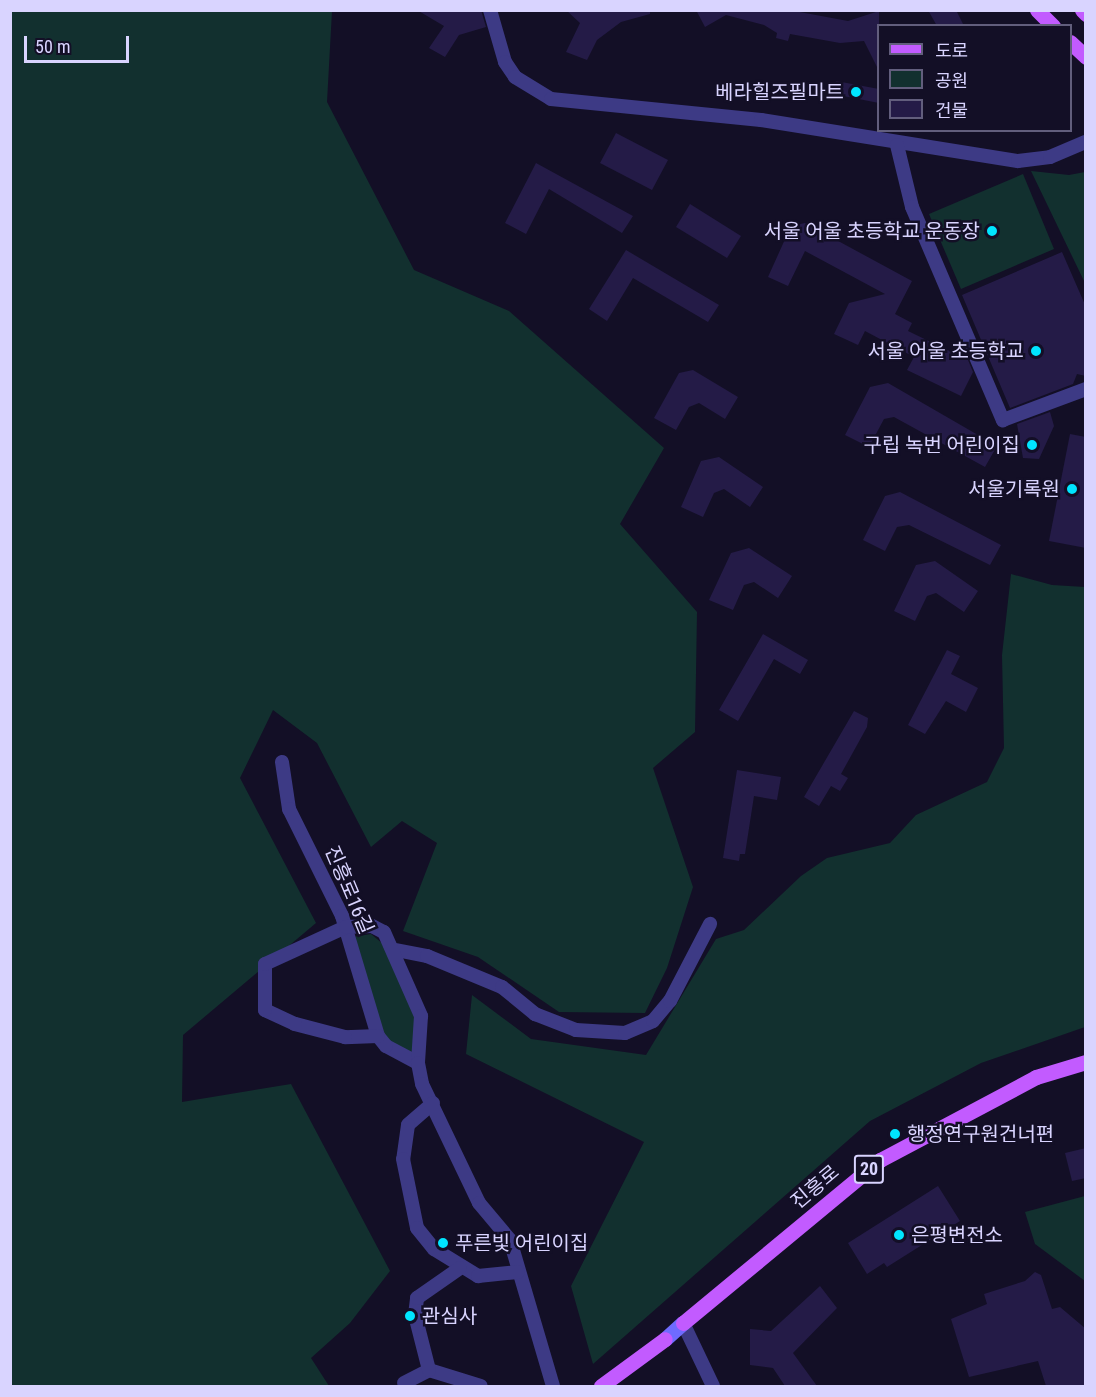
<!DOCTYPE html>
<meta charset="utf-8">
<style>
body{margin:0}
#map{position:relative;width:1096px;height:1397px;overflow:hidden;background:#130f26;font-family:"Roboto Condensed","Noto Sans KR",sans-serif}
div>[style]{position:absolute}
.green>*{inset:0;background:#12302f}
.building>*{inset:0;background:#241b47}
.minor>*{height:14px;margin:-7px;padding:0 7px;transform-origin:7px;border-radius:7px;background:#3d3a85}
.secondary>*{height:15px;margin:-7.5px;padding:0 7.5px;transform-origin:7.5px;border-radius:7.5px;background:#6f6bff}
.primary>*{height:15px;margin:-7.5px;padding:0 7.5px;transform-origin:7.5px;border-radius:7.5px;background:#c25bff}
.dots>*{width:16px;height:16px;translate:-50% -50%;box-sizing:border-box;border:3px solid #130f26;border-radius:50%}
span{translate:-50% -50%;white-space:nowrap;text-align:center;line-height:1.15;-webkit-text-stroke:5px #130f26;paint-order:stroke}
.shield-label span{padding:2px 4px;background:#130f26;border:2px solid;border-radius:4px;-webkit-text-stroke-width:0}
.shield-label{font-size:18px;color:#d9d4ff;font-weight:700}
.poi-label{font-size:20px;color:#d9d4ff}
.right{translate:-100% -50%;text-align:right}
.left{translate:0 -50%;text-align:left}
.street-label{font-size:20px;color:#d9d4ff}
.frame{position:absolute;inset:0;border:12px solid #d9d4ff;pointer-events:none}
.legend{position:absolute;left:877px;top:24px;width:195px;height:108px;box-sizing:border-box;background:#130f26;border:2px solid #625e7d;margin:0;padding:8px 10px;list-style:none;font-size:18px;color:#d9d4ff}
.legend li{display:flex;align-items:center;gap:12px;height:30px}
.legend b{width:30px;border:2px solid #625e7d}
.scale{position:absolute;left:24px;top:36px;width:105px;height:27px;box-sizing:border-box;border:3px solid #d9d4ff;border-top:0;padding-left:8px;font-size:18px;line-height:21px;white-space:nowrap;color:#d9d4ff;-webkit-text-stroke:4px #130f26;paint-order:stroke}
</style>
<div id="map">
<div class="green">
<i style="clip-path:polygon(10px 11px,332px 11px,327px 102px,414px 270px,509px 311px,664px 448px,620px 524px,697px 612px,695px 732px,653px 768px,693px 887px,667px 968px,645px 1013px,559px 1012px,478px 957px,403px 931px,437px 843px,402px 821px,371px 847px,317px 743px,273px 710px,240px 778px,316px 923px,183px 1035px,182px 1102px,291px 1084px,390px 1271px,350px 1323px,311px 1358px,329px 1386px,11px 1386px)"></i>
<i style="clip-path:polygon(1031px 171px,1069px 175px,1085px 172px,1085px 283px)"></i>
<i style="clip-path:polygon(1023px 174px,1054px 249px,961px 289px,929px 214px)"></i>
<i style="clip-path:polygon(1011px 574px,1052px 585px,1085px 587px,1085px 1027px,981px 1063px,870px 1121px,593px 1364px,571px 1286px,644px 1142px,466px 1054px,472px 995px,531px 1039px,646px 1055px,716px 939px,744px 930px,801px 876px,827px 858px,890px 843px,916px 815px,987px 782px,1004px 748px,1002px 655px)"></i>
<i style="clip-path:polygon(371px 934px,383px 944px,419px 1024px,416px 1053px,399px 1051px,382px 1033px,353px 937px)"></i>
<i style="clip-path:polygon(1085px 1196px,1086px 1196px,1085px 1281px,1035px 1244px,1025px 1212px)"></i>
</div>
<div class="building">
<i style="clip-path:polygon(417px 10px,481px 10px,486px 27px,459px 35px,445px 57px,429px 48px,444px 26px)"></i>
<i style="clip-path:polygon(566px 10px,650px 10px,650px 14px,621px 22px,597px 40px,587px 60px,566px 52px,580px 23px)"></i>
<i style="clip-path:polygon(696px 10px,789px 10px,848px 21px,879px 11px,879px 71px,864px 41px,840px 43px,790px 34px,788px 41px,776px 38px,777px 33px,764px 25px,726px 15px,705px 27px)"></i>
<i style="clip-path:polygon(928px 10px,956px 10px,964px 26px,937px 26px)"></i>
<i style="clip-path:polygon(836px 81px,879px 89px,879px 103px,833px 94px)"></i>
<i style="clip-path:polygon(616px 133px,668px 160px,652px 190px,600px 163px)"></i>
<i style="clip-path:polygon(536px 163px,633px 216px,622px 233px,549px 189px,526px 234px,505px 223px)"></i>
<i style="clip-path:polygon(690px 204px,741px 236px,727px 258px,676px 227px)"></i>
<i style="clip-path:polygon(805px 223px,912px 281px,895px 314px,912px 323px,908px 331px,968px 360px,973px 372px,961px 396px,907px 370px,914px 357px,865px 331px,858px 345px,834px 334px,849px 303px,885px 294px,805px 251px,788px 286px,768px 277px,791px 226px)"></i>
<i style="clip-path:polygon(626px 250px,719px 305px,708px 322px,633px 278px,607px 321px,589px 309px)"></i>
<i style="clip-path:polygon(1062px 252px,1086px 307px,1086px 376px,1077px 374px,1073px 384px,1010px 408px,962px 295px)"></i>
<i style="clip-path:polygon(693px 370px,738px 397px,725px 419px,699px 403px,689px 407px,676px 430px,654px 418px,679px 373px)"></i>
<i style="clip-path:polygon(888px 383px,997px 446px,985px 467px,894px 417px,884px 419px,869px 447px,845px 435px,870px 387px)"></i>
<i style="clip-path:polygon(1050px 412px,1054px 426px,1039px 459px,1023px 458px,1017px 424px)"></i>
<i style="clip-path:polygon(1070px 434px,1086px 437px,1086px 548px,1049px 541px)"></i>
<i style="clip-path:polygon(719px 457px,763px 487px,750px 507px,724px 489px,714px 493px,703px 517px,681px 507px,701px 461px)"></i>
<i style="clip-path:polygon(900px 492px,1001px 545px,990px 565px,909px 525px,897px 527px,885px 551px,863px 540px,885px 496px)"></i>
<i style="clip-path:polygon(749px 548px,792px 576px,778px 598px,754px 582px,744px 585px,733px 610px,709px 600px,731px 553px)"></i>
<i style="clip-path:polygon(935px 561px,978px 591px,964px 612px,936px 593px,927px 596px,915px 621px,894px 611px,916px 565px)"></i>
<i style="clip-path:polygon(763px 634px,808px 660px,800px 674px,774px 659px,738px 721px,719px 710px)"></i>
<i style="clip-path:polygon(947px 650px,960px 656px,951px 674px,978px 688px,966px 712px,946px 701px,925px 734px,908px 725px)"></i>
<i style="clip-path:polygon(854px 711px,868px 718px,867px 727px,841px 774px,848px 778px,840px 791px,831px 786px,819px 806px,804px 797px)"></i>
<i style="clip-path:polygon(737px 770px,781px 777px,777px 800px,754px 796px,745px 854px,740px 854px,739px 861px,723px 858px)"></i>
<i style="clip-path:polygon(1086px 1148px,1086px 1178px,1072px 1181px,1065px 1153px)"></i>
<i style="clip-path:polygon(938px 1186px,960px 1221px,887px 1267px,884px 1263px,867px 1274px,848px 1243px)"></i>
<i style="clip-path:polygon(1035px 1272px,1041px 1275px,1052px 1309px,1060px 1307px,1086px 1329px,1086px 1386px,1046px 1386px,1038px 1361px,969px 1377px,951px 1319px,987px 1304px,984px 1294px,1025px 1281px)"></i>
<i style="clip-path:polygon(820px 1286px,837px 1308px,793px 1353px,817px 1386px,785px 1386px,773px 1368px,750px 1365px,750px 1329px,771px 1331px)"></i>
</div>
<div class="minor">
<i style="left:490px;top:10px;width:54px;rotate:73.9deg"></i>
<i style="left:505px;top:62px;width:18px;rotate:56deg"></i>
<i style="left:515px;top:77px;width:42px;rotate:31.4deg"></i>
<i style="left:551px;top:99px;width:211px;rotate:5.7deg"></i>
<i style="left:761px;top:120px;width:260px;rotate:9.1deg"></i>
<i style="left:1018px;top:161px;width:32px;rotate:-7deg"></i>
<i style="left:1050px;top:157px;width:39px;rotate:-23deg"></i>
<i style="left:897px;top:145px;width:64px;rotate:76.4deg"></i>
<i style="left:912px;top:207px;width:232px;rotate:66.9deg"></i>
<i style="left:1003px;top:420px;width:89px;rotate:-20.5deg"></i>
<i style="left:282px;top:762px;width:48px;rotate:81.5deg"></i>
<i style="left:289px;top:809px;width:119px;rotate:63.6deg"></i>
<i style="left:342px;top:916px;width:125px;rotate:73.3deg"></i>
<i style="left:396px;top:950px;width:32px;rotate:11deg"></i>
<i style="left:427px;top:956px;width:81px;rotate:22.5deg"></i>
<i style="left:502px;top:987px;width:43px;rotate:39.3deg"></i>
<i style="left:535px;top:1014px;width:44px;rotate:21.3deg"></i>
<i style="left:576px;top:1030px;width:49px;rotate:3.5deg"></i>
<i style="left:625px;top:1033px;width:30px;rotate:-23deg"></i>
<i style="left:653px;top:1021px;width:26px;rotate:-50deg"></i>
<i style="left:670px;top:1001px;width:87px;rotate:-62.5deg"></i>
<i style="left:418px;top:1063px;width:36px;rotate:-152deg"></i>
<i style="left:386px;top:1046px;width:13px;rotate:-129deg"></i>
<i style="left:378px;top:1036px;width:33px;rotate:178deg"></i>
<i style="left:345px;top:1037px;width:52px;rotate:-165.4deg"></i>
<i style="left:295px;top:1024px;width:33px;rotate:-155deg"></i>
<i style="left:265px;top:1010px;width:46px;rotate:-90deg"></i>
<i style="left:265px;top:964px;width:89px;rotate:-24.6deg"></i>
<i style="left:346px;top:927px;width:26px;rotate:-2deg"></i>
<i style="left:372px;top:926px;width:13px;rotate:27deg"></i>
<i style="left:384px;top:932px;width:92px;rotate:66.2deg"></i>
<i style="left:421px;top:1016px;width:47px;rotate:93.7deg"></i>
<i style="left:418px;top:1063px;width:21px;rotate:79deg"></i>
<i style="left:422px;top:1084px;width:132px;rotate:64.4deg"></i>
<i style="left:479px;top:1203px;width:48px;rotate:50deg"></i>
<i style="left:510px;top:1240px;width:152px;rotate:73.6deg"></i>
<i style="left:433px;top:1103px;width:33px;rotate:139deg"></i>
<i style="left:408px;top:1125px;width:34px;rotate:98deg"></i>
<i style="left:403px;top:1159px;width:70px;rotate:78.5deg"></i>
<i style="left:417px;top:1228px;width:27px;rotate:51deg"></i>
<i style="left:434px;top:1249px;width:52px;rotate:31.5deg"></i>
<i style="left:478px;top:1276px;width:40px;rotate:-5.7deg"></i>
<i style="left:683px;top:1323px;width:70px;rotate:64.5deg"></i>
<i style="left:429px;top:1370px;width:54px;rotate:17.1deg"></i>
<i style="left:404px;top:1383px;width:28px;rotate:-27deg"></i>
<i style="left:429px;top:1370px;width:57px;rotate:-104.3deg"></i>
<i style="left:415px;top:1315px;width:17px;rotate:-83deg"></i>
<i style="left:417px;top:1298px;width:52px;rotate:-34.9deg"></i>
</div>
<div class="secondary">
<i style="left:665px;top:1339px;width:24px;rotate:-42deg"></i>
</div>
<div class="primary">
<i style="left:1037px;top:10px;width:23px;rotate:45deg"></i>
<i style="left:1082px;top:10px;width:6px;rotate:45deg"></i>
<i style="left:1070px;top:42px;width:22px;rotate:43deg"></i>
<i style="left:683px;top:1323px;width:256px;rotate:-39.6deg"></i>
<i style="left:880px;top:1160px;width:177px;rotate:-28deg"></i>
<i style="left:1036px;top:1077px;width:52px;rotate:-16.7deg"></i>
<i style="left:601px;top:1386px;width:79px;rotate:-36.3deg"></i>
</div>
<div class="dots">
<i style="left:856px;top:92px;background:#00e5ff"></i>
<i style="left:992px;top:231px;background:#00e5ff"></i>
<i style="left:1036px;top:351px;background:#00e5ff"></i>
<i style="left:1032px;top:445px;background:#00e5ff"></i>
<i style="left:1072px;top:489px;background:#00e5ff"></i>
<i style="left:895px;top:1134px;background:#00e5ff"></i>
<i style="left:899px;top:1235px;background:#00e5ff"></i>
<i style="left:443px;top:1243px;background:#00e5ff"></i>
<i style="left:410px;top:1316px;background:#00e5ff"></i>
</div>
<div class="shield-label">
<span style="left:869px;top:1169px">20</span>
</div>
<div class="poi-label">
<span class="right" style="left:844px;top:92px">베라힐즈필마트</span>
<span class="right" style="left:980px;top:231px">서울 어울 초등학교 운동장</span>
<span class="right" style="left:1024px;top:351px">서울 어울 초등학교</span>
<span class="right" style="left:1020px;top:445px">구립 녹번 어린이집</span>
<span class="right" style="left:1060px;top:489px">서울기록원</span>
<span class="left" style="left:907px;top:1134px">행정연구원건너편</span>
<span class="left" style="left:911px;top:1235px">은평변전소</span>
<span class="left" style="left:455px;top:1243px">푸른빛 어린이집</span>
<span class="left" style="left:422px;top:1316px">관심사</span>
</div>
<div class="street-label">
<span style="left:349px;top:890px;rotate:67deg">진흥로16길</span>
<span style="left:815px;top:1187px;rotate:-40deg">진흥로</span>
</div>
<div class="frame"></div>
<ul class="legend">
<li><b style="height:8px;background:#c25bff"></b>도로</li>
<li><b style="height:16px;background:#12302f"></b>공원</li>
<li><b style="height:16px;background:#241b47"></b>건물</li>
</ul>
<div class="scale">50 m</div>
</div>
